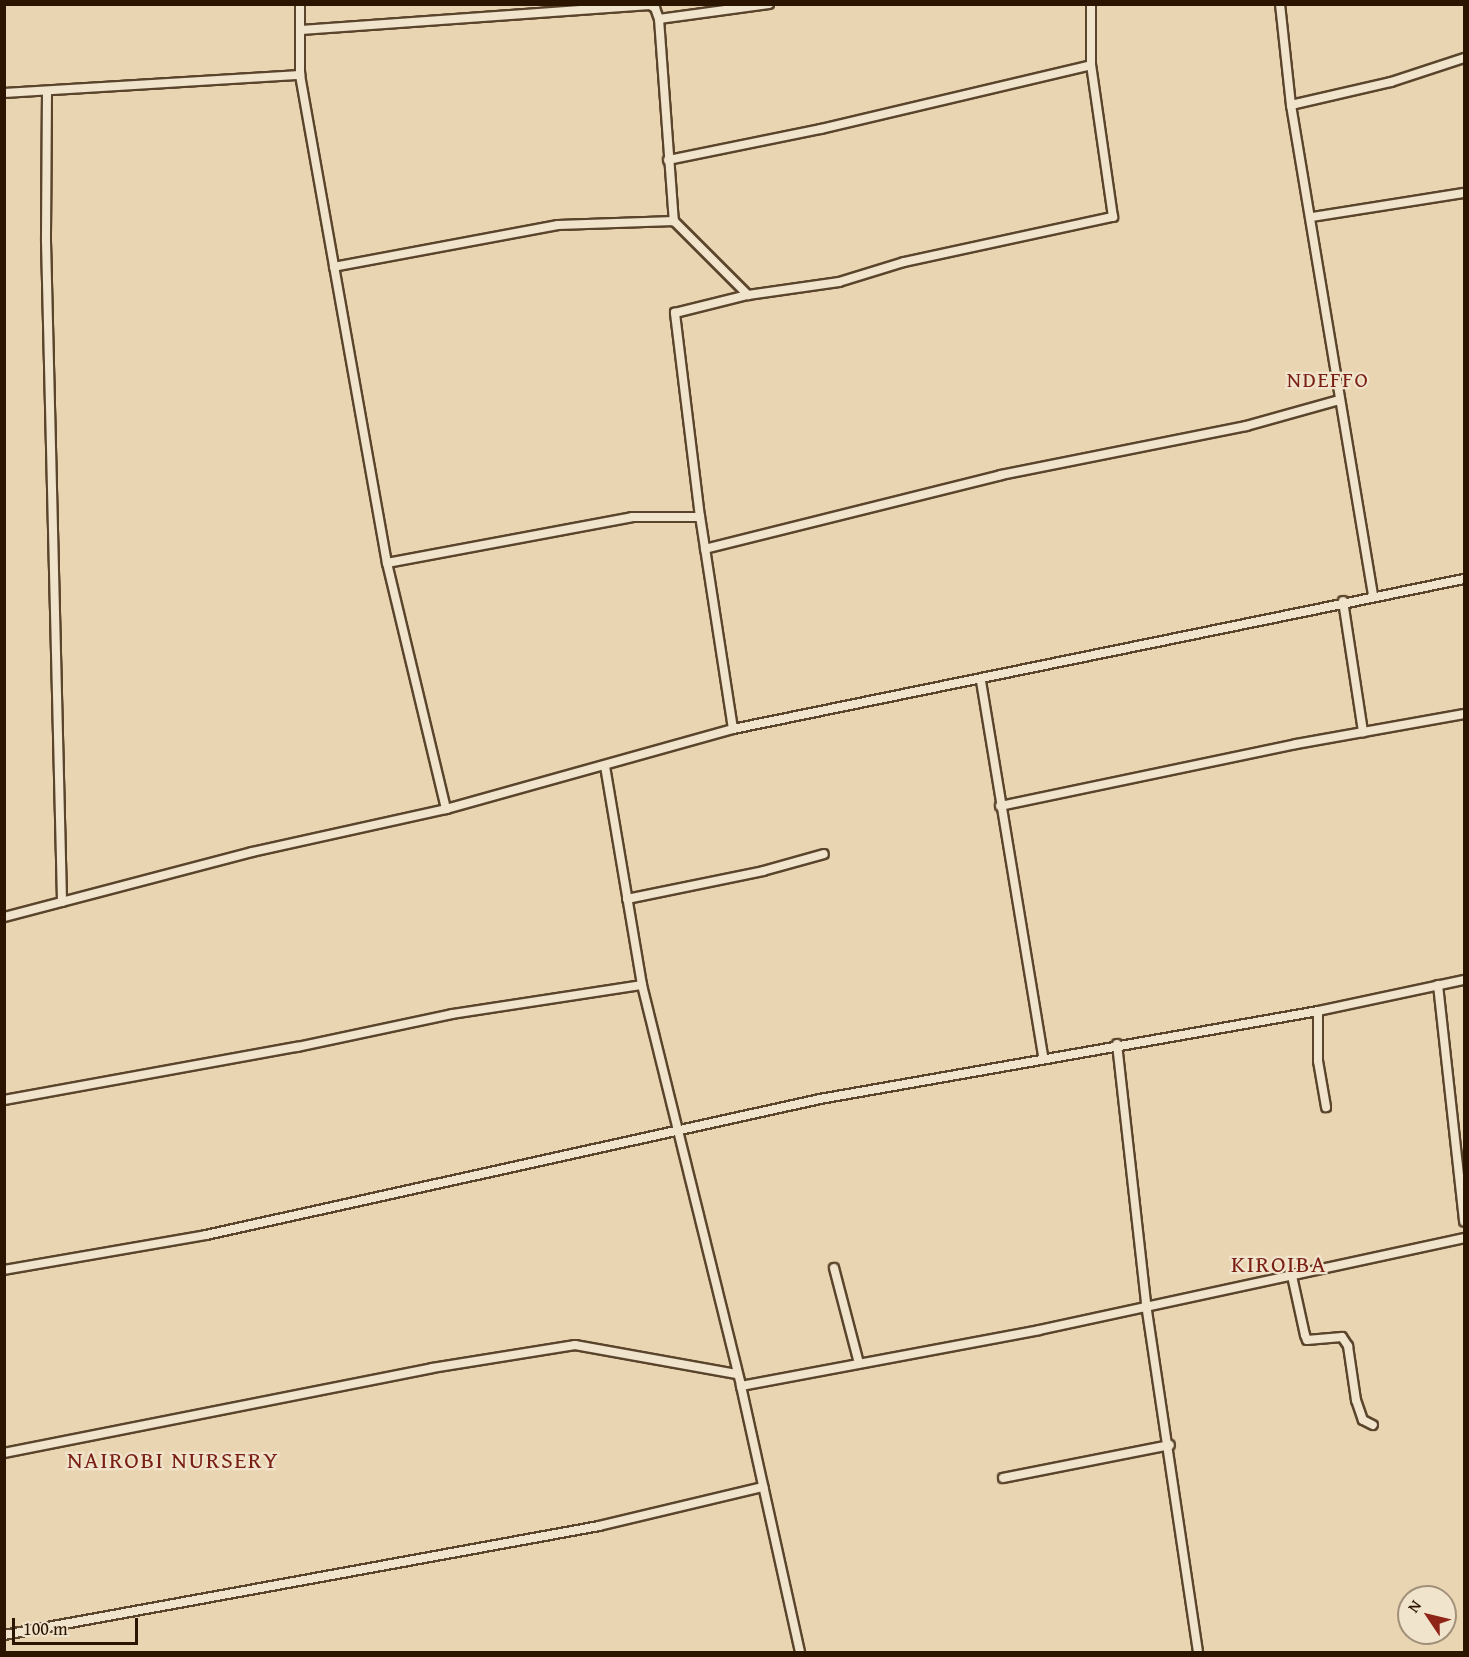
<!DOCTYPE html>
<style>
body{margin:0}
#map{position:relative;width:1469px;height:1657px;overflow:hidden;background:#e9d5b1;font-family:"Gentium Book Plus",serif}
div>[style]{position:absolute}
.roads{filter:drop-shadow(2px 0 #5a452c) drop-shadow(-2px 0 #5a452c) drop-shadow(0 2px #5a452c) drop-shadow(0 -2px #5a452c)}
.minor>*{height:8px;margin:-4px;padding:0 4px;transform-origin:4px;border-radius:4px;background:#f1e4cc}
span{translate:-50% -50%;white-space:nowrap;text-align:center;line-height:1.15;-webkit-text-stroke:4.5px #f1e4cc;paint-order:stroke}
.neighbourhood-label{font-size:22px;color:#7a1f14;letter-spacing:1.5px}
.quarter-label{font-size:24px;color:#7a1f14;letter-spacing:1.5px}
.frame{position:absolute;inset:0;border:6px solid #2b1500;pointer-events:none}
.north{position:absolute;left:1397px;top:1585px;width:60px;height:60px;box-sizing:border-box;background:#f1e4cc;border:2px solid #a2917a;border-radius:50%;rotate:305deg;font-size:16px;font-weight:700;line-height:24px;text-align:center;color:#2b1500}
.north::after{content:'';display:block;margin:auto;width:21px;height:27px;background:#8f2418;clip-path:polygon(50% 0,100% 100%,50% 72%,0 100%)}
.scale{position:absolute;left:12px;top:1618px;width:126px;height:27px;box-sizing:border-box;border:3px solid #2b1500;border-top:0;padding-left:8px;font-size:18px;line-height:21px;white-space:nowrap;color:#2b1500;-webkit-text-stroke:4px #f1e4cc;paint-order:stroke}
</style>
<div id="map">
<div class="roads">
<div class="minor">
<i style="left:300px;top:4px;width:71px;rotate:90deg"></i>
<i style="left:300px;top:75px;width:496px;rotate:79.9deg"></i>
<i style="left:387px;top:563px;width:253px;rotate:76.5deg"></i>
<i style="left:446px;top:809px;width:298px;rotate:-15.6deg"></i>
<i style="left:733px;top:729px;width:746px;rotate:-11.6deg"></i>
<i style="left:1280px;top:4px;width:102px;rotate:83.8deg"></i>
<i style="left:1291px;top:105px;width:498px;rotate:80.5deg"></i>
<i style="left:659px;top:19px;width:111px;rotate:-7.8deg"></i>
<i style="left:301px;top:30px;width:350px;rotate:-4.1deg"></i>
<i style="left:650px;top:5px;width:6px;rotate:31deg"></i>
<i style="left:655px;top:8px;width:12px;rotate:70deg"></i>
<i style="left:659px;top:19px;width:203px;rotate:85.8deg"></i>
<i style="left:674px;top:221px;width:116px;rotate:178deg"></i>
<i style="left:558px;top:225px;width:228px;rotate:169.4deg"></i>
<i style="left:47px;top:92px;width:149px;rotate:90.4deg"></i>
<i style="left:46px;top:241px;width:661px;rotate:88.61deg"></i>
<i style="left:4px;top:93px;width:297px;rotate:-3.5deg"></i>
<i style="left:1291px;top:105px;width:103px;rotate:-13deg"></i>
<i style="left:1391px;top:82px;width:77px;rotate:-18.2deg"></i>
<i style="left:668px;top:160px;width:156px;rotate:-11.5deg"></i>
<i style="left:821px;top:129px;width:277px;rotate:-13.3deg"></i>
<i style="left:1312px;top:217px;width:154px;rotate:-9deg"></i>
<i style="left:674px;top:221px;width:105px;rotate:45deg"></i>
<i style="left:705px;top:549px;width:305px;rotate:-14deg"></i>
<i style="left:1001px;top:475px;width:250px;rotate:-11.3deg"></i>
<i style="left:1246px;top:426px;width:97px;rotate:-15.6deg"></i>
<i style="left:387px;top:563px;width:249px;rotate:-10.6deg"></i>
<i style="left:632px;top:517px;width:68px"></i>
<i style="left:1343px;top:601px;width:133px;rotate:81.3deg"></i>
<i style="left:981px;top:681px;width:381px;rotate:80.6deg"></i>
<i style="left:733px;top:729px;width:215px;rotate:-98.8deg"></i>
<i style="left:700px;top:517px;width:206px;rotate:-97deg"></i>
<i style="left:675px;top:313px;width:75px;rotate:-13.9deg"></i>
<i style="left:748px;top:295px;width:92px;rotate:-8.1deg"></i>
<i style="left:839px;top:282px;width:68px;rotate:-17.1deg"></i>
<i style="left:904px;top:262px;width:214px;rotate:-12.2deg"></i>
<i style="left:1113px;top:217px;width:154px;rotate:-98.2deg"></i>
<i style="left:1091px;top:65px;width:61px;rotate:-90deg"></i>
<i style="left:605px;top:766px;width:222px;rotate:80.4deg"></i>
<i style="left:642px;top:985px;width:413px;rotate:76.1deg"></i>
<i style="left:741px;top:1386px;width:272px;rotate:77.5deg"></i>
<i style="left:1000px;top:806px;width:302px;rotate:-11.8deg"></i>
<i style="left:1296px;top:744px;width:171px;rotate:-10.1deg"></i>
<i style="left:627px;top:899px;width:139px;rotate:-11.6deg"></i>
<i style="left:763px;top:871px;width:63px;rotate:-15.6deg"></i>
<i style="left:4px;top:917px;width:256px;rotate:-14.7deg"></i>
<i style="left:252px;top:852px;width:199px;rotate:-12.5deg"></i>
<i style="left:1438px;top:985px;width:238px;rotate:83.7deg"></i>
<i style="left:1318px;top:1011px;width:50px;rotate:90deg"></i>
<i style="left:1318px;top:1061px;width:47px;rotate:80.1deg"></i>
<i style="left:1117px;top:1044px;width:262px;rotate:83.6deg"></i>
<i style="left:1146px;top:1304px;width:352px;rotate:81.5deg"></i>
<i style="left:4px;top:1100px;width:298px;rotate:-10.3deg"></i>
<i style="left:297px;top:1047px;width:158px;rotate:-12deg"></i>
<i style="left:452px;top:1014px;width:192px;rotate:-8.7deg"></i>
<i style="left:834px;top:1268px;width:98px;rotate:75.3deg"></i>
<i style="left:4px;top:1270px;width:205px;rotate:-9.8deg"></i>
<i style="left:206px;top:1235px;width:629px;rotate:-12.49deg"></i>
<i style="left:820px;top:1099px;width:506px;rotate:-10.02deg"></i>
<i style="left:1318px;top:1011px;width:149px;rotate:-12deg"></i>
<i style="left:1292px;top:1276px;width:60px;rotate:77.6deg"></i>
<i style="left:1305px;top:1335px;width:5px;rotate:68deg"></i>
<i style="left:1307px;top:1340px;width:35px;rotate:-5deg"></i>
<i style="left:1342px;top:1337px;width:11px;rotate:56deg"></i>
<i style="left:1348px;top:1346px;width:55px;rotate:81.6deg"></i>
<i style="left:1356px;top:1400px;width:21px;rotate:71deg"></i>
<i style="left:1363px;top:1420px;width:11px;rotate:27deg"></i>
<i style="left:741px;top:1386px;width:303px;rotate:-10.6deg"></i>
<i style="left:1039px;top:1330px;width:435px;rotate:-12.2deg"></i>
<i style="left:4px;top:1453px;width:436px;rotate:-11.2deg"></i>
<i style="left:432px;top:1368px;width:145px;rotate:-9.1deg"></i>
<i style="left:575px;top:1345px;width:164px;rotate:10.2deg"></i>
<i style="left:1003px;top:1478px;width:170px;rotate:-11.2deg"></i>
<i style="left:4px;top:1635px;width:605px;rotate:-10.38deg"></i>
<i style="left:599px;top:1526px;width:169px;rotate:-13.4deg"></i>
</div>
</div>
<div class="neighbourhood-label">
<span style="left:1328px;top:380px">NDEFFO</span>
</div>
<div class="quarter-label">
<span style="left:1279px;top:1264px">KIROIBA</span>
<span style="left:173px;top:1460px">NAIROBI NURSERY</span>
</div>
<div class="frame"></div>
<div class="north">N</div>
<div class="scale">100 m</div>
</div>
